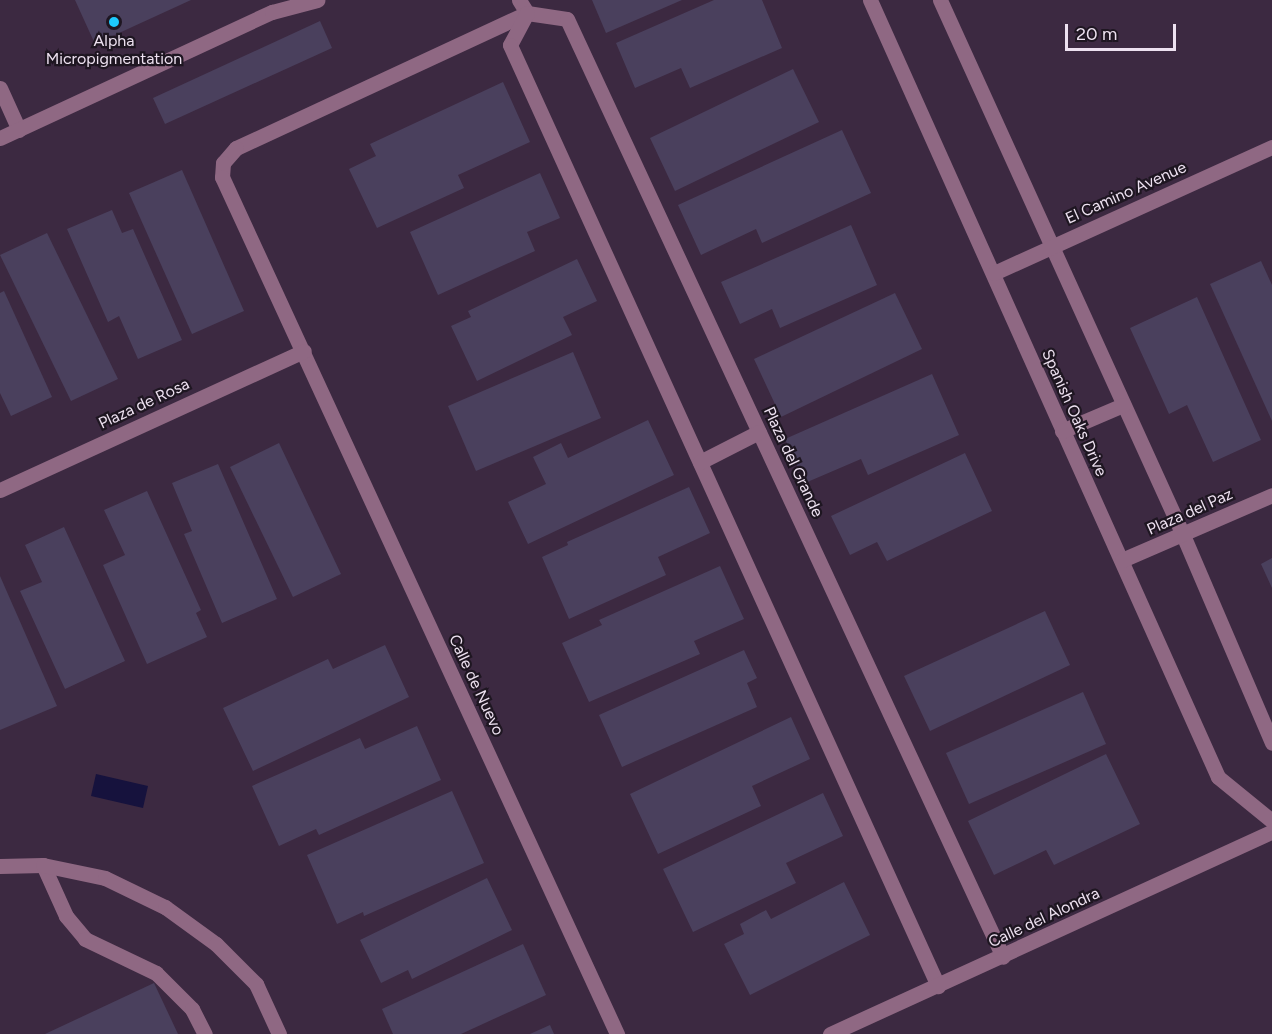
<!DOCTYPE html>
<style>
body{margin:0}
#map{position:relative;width:1272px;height:1034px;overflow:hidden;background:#3c2941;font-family:Figtree,sans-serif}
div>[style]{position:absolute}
.water>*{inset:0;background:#16123d}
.building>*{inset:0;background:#4a405d}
.minor>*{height:15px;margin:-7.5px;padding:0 7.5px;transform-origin:7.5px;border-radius:7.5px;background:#8f6883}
.dots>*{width:16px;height:16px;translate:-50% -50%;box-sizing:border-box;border:3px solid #1e1621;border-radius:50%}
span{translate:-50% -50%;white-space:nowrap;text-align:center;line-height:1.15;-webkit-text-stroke:4.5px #1e1621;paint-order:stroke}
.poi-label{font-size:16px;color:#ede1f0}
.street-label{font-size:16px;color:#ede1f0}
.scale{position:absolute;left:1065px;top:24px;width:111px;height:27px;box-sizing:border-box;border:3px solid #ede1f0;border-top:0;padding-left:8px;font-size:18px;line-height:21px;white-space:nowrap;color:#ede1f0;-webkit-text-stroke:4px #1e1621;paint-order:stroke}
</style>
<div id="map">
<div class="water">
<i style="clip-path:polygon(96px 774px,148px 786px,143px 808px,91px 796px)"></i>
</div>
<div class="building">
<i style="clip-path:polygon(75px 0,191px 0,95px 44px)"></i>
<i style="clip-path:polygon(592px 0,682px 0,606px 33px)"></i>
<i style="clip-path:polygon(714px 0,762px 0,782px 48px,690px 88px,681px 68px,635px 88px,616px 43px)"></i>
<i style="clip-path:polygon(320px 21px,332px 48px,165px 124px,153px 98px)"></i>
<i style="clip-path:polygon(793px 69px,819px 122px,675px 191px,650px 138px)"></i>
<i style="clip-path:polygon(503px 82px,530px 142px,458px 175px,464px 188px,377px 228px,349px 169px,376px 156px,370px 144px)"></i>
<i style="clip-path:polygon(842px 130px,871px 193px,762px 243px,756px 229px,701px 255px,678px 205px)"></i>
<i style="clip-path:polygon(182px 170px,244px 311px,192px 334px,129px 193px)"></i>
<i style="clip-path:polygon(540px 173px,560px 218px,527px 232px,535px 251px,438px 295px,410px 232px)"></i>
<i style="clip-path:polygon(112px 210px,122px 233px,133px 229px,182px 340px,138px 359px,119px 316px,108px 322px,67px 229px)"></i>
<i style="clip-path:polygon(851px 225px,877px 285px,780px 328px,772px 309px,740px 324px,721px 282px)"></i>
<i style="clip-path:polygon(47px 233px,118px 379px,71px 401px,0 255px)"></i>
<i style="clip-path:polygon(577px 259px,597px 301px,563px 317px,572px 335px,477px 381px,451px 326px,471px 317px,468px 311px)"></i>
<i style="clip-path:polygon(1261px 261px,1272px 285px,1272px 421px,1210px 284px)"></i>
<i style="clip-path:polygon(4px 291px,52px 397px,11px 416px,0 393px,0 293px)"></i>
<i style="clip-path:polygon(895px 293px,922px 349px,781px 417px,754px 359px)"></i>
<i style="clip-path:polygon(1197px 297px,1261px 440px,1213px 462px,1187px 405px,1169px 414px,1130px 328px)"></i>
<i style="clip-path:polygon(573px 352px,601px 418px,476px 471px,448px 406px)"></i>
<i style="clip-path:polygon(932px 374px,959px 435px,868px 475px,861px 459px,805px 483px,785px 439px)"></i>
<i style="clip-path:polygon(648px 420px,674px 475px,528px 544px,508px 502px,546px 484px,533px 457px,561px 443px,568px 458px)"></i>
<i style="clip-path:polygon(279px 443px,341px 574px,293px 597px,230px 467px)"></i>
<i style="clip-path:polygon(965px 453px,992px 511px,887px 561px,877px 542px,850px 555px,831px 516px)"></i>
<i style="clip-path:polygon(218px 464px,277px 599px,222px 623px,184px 534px,192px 531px,172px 483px)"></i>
<i style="clip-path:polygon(689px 487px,710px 533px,658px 557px,666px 575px,569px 619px,542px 557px,568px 545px,567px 542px)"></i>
<i style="clip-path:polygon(147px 491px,201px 610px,196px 613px,207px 637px,147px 664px,103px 565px,125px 555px,104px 510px)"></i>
<i style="clip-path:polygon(64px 527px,125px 661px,65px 689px,20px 591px,42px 582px,25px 545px)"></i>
<i style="clip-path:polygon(1272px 558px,1272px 588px,1261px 564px)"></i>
<i style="clip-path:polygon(720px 566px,744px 619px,694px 641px,700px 654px,589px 702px,562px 643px,602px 625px,599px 620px)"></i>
<i style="clip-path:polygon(0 576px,57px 706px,0 730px)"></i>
<i style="clip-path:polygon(1045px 611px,1070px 665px,930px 731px,904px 676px)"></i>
<i style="clip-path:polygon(385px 645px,409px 697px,253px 771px,223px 708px,328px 659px,333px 669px)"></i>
<i style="clip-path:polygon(744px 650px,757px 678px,747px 683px,757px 707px,622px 767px,599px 715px)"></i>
<i style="clip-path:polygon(1083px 692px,1106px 744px,969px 804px,946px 753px)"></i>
<i style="clip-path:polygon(791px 717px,810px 759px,752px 786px,761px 806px,658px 854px,630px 794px)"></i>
<i style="clip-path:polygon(417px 726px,441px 780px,319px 835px,316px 829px,279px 846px,252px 786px,360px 738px,365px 749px)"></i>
<i style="clip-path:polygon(1106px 754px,1140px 824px,1054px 865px,1046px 850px,994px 875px,968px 821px)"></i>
<i style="clip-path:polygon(452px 791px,484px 863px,364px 916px,363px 912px,337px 924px,307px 855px)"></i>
<i style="clip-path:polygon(823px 793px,843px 836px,786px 863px,796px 883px,693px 932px,663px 869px)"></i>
<i style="clip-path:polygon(487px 878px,512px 930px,412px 979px,408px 970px,381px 983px,360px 940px)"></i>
<i style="clip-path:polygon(844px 882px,870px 935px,750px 995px,724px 944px,744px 934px,740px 924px,766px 910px,771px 919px)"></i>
<i style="clip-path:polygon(523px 944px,546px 995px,461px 1034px,393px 1034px,382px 1009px)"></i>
<i style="clip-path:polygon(154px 983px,178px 1034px,45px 1034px)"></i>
<i style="clip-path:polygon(550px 1025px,554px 1034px,530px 1034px)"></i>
</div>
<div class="minor">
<i style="left:519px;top:0;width:15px;rotate:58deg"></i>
<i style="left:870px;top:0;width:851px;rotate:65.87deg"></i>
<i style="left:1218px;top:777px;width:70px;rotate:39.2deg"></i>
<i style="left:940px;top:0;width:588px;rotate:65.57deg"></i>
<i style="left:1183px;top:535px;width:226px;rotate:66.8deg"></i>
<i style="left:527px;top:13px;width:321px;rotate:155.1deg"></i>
<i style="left:236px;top:148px;width:20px;rotate:131deg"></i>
<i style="left:223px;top:163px;width:14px;rotate:94deg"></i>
<i style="left:222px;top:177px;width:944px;rotate:65.25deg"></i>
<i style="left:527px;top:13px;width:40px;rotate:8.5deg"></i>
<i style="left:567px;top:19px;width:1034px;rotate:65.07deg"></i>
<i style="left:527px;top:13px;width:36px;rotate:118deg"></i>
<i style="left:510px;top:45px;width:1034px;rotate:65.54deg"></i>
<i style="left:0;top:88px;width:46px;rotate:65.7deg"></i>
<i style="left:0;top:138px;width:300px;rotate:-24.9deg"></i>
<i style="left:272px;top:12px;width:47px;rotate:-14.9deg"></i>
<i style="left:994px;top:273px;width:305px;rotate:-24.4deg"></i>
<i style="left:1062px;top:431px;width:66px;rotate:-23.1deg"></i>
<i style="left:700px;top:462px;width:66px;rotate:-27deg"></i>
<i style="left:0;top:490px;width:334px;rotate:-24.6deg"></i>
<i style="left:1122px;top:560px;width:163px;rotate:-23.4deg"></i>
<i style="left:43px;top:865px;width:56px;rotate:65.7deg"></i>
<i style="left:66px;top:916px;width:30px;rotate:50deg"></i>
<i style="left:85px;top:939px;width:79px;rotate:25.6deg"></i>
<i style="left:156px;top:973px;width:51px;rotate:45deg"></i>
<i style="left:192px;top:1009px;width:28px;rotate:63deg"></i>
<i style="left:0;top:866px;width:43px;rotate:-1.3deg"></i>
<i style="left:43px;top:865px;width:63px;rotate:11.8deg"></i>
<i style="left:105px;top:878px;width:67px;rotate:25.8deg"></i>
<i style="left:165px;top:907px;width:63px;rotate:36deg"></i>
<i style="left:216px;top:944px;width:57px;rotate:45deg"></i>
<i style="left:256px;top:984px;width:55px;rotate:65.3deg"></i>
<i style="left:830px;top:1034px;width:486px;rotate:-24.6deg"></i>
</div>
<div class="dots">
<i style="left:114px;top:22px;background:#1dc9fd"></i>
</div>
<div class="poi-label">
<span style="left:114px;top:50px">Alpha<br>Micropigmentation</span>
</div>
<div class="street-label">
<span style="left:1126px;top:193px;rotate:-24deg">El Camino Avenue</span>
<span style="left:144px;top:404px;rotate:-25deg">Plaza de Rosa</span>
<span style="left:1074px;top:413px;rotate:66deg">Spanish Oaks Drive</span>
<span style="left:793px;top:462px;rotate:65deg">Plaza del Grande</span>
<span style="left:1190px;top:512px;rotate:-24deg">Plaza del Paz</span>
<span style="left:476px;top:685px;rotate:65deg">Calle de Nuevo</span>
<span style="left:1044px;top:918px;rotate:-25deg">Calle del Alondra</span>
</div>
<div class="scale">20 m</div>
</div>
